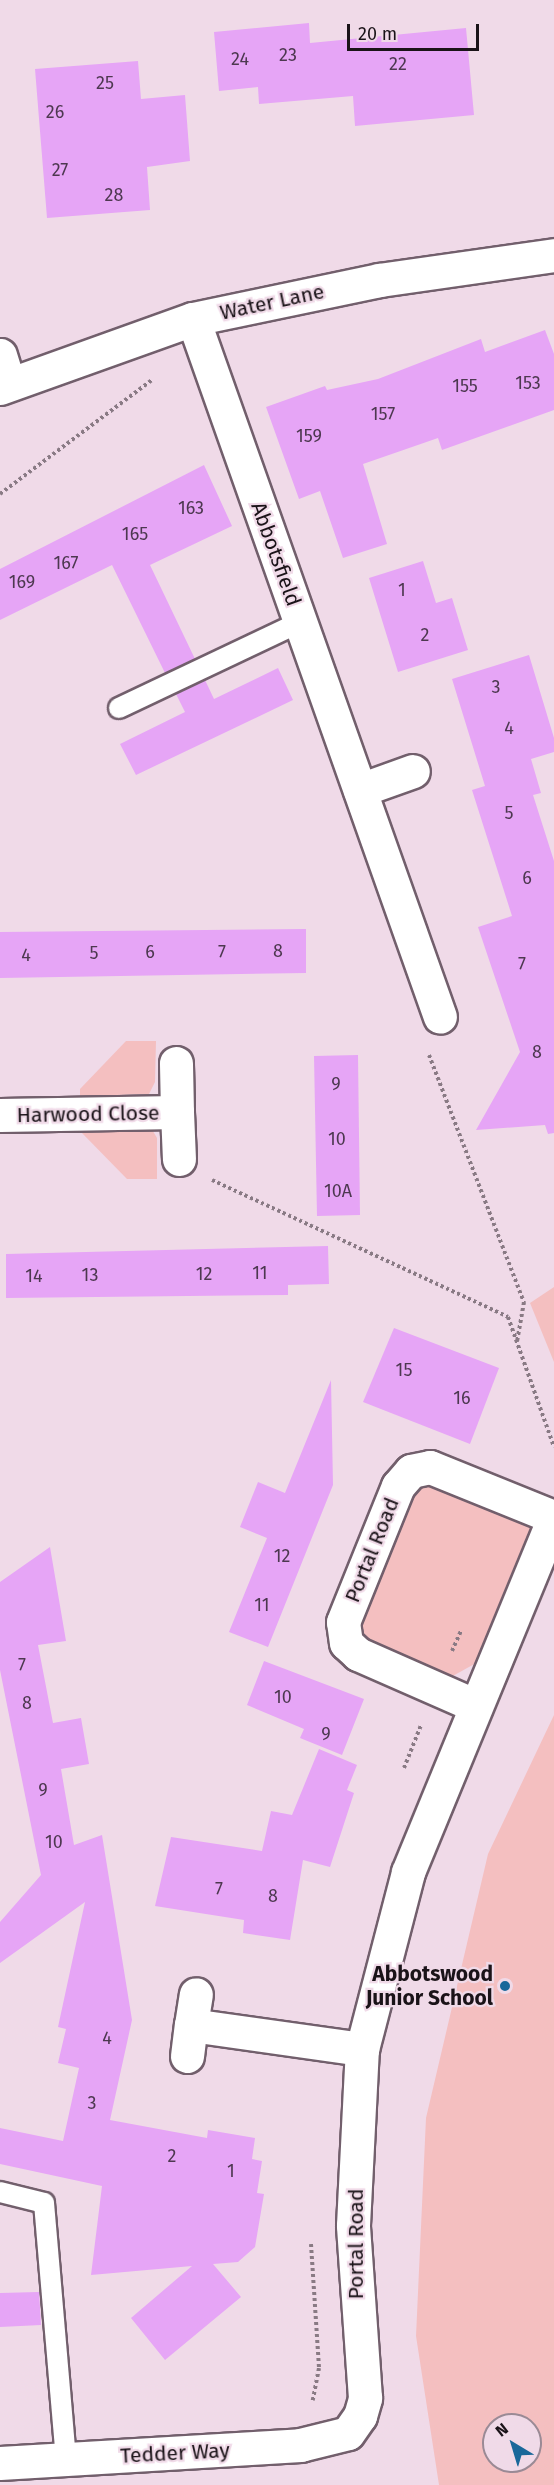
<!DOCTYPE html>
<style>
body{margin:0}
#map{position:relative;width:554px;height:2485px;overflow:hidden;background:#f0dae8;font-family:"Fira Sans",sans-serif}
div>[style]{position:absolute}
.green>*{inset:0;background:#f4bfc0}
.building>*{inset:0;background:#e6a5f6}
.path>*{height:4px;margin-top:-2px;transform-origin:0;background:repeating-linear-gradient(90deg,#897a84 0 3px,transparent 0 6px)}
.roads{filter:drop-shadow(2px 0 #725f6c) drop-shadow(-2px 0 #725f6c) drop-shadow(0 2px #725f6c) drop-shadow(0 -2px #725f6c)}
.service>*{height:20px;margin:-10px;padding:0 10px;transform-origin:10px;border-radius:10px;background:#fff}
.minor>*{height:33px;margin:-16.5px;padding:0 16.5px;transform-origin:16.5px;border-radius:16.5px;background:#fff}
.tertiary>*{height:33px;margin:-16.5px;padding:0 16.5px;transform-origin:16.5px;border-radius:16.5px;background:#fff}
.dots>*{width:16px;height:16px;translate:-50% -50%;box-sizing:border-box;border:3px solid #f0dae8;border-radius:50%}
span{translate:-50% -50%;white-space:nowrap;text-align:center;line-height:1.15;-webkit-text-stroke:4.5px #f0dae8;paint-order:stroke}
.number-label{font-size:18px;color:#4d3850}
.number-label span{-webkit-text-stroke-width:0}
.street-label{font-size:21px;color:#1a1318}
.poi-label{font-size:21px;color:#1a1318;font-weight:700}
.right{translate:-100% -50%;text-align:right}
.north{position:absolute;left:482px;top:2413px;width:60px;height:60px;box-sizing:border-box;background:#f0dae8;border:2px solid #9a8a95;border-radius:50%;rotate:322deg;font-size:16px;font-weight:700;line-height:24px;text-align:center;color:#1a1318}
.north::after{content:'';display:block;margin:auto;width:21px;height:27px;background:#19689a;clip-path:polygon(50% 0,100% 100%,50% 72%,0 100%)}
.scale{position:absolute;left:347px;top:24px;width:132px;height:27px;box-sizing:border-box;border:3px solid #1a1318;border-top:0;padding-left:8px;font-size:18px;line-height:21px;white-space:nowrap;color:#1a1318;-webkit-text-stroke:4px #f0dae8;paint-order:stroke}
</style>
<div id="map">
<div class="green">
<i style="clip-path:polygon(126px 1041px,156px 1041px,155px 1082px,149px 1094px,80px 1096px,80px 1089px)"></i>
<i style="clip-path:polygon(82px 1124px,150px 1126px,157px 1138px,157px 1179px,127px 1179px,81px 1132px)"></i>
<i style="clip-path:polygon(554px 1287px,554px 1362px,530px 1303px)"></i>
<i style="clip-path:polygon(420px 1479px,520px 1513px,530px 1526px,532px 1539px,478px 1662px,451px 1677px,367px 1644px,358px 1635px,358px 1621px,410px 1486px)"></i>
<i style="clip-path:polygon(evenodd,554px 1715px,554px 2485px,439px 2485px,416px 2336px,426px 2118px,488px 1854px,554px 1715px,494px 2425px,530px 2425px,530px 2461px,494px 2461px,494px 2425px)"></i>
</div>
<div class="building">
<i style="clip-path:polygon(309px 23px,310px 43px,466px 28px,474px 115px,355px 126px,353px 96px,259px 104px,258px 87px,219px 91px,214px 32px)"></i>
<i style="clip-path:polygon(138px 61px,141px 99px,185px 95px,190px 161px,147px 167px,150px 210px,47px 218px,35px 69px)"></i>
<i style="clip-path:polygon(545px 330px,554px 354px,554px 410px,442px 450px,438px 438px,363px 464px,387px 544px,343px 558px,320px 491px,299px 499px,266px 407px,325px 386px,327px 390px,378px 379px,481px 339px,485px 352px)"></i>
<i style="clip-path:polygon(204px 465px,232px 526px,150px 565px,195px 659px,165px 673px,112px 565px,0 620px,0 569px)"></i>
<i style="clip-path:polygon(423px 561px,436px 603px,452px 598px,468px 650px,398px 672px,369px 578px)"></i>
<i style="clip-path:polygon(529px 655px,554px 738px,554px 752px,531px 759px,541px 793px,533px 795px,554px 861px,554px 1133px,548px 1134px,545px 1125px,476px 1130px,520px 1052px,478px 927px,512px 916px,472px 790px,485px 786px,452px 679px)"></i>
<i style="clip-path:polygon(278px 668px,293px 700px,136px 775px,120px 744px,185px 712px,176px 694px,205px 680px,214px 699px)"></i>
<i style="clip-path:polygon(306px 929px,306px 973px,0 978px,0 932px)"></i>
<i style="clip-path:polygon(358px 1055px,360px 1215px,317px 1216px,314px 1056px)"></i>
<i style="clip-path:polygon(328px 1246px,329px 1284px,288px 1285px,288px 1295px,6px 1298px,6px 1254px)"></i>
<i style="clip-path:polygon(394px 1328px,499px 1368px,470px 1444px,363px 1402px)"></i>
<i style="clip-path:polygon(331px 1380px,333px 1485px,268px 1647px,229px 1632px,267px 1538px,240px 1527px,258px 1482px,285px 1493px)"></i>
<i style="clip-path:polygon(50px 1547px,66px 1641px,38px 1645px,53px 1723px,81px 1718px,89px 1764px,61px 1769px,74px 1845px,102px 1835px,132px 2020px,110px 2120px,207px 2138px,208px 2130px,255px 2138px,252px 2159px,262px 2161px,257px 2193px,264px 2194px,255px 2247px,238px 2262px,213px 2264px,241px 2297px,165px 2360px,131px 2318px,192px 2266px,91px 2275px,102px 2186px,0 2164px,0 2128px,63px 2141px,79px 2068px,58px 2063px,66px 2029px,58px 2027px,85px 1902px,0 1963px,0 1922px,41px 1875px,0 1670px,0 1582px)"></i>
<i style="clip-path:polygon(264px 1661px,364px 1699px,342px 1755px,300px 1738px,304px 1729px,247px 1705px)"></i>
<i style="clip-path:polygon(319px 1749px,357px 1765px,347px 1790px,354px 1793px,330px 1867px,303px 1860px,290px 1940px,243px 1933px,244px 1920px,155px 1906px,171px 1837px,262px 1851px,271px 1811px,292px 1815px)"></i>
<i style="clip-path:polygon(39px 2292px,41px 2325px,0 2327px,0 2293px)"></i>
</div>
<div class="path">
<i style="left:0;top:494px;width:191px;rotate:-36.9deg"></i>
<i style="left:429px;top:1055px;width:265px;rotate:69deg"></i>
<i style="left:524px;top:1302px;width:40px;rotate:100deg"></i>
<i style="left:212px;top:1180px;width:326px;rotate:24.8deg"></i>
<i style="left:508px;top:1317px;width:138px;rotate:70.5deg"></i>
<i style="left:452px;top:1651px;width:22px;rotate:-66deg"></i>
<i style="left:404px;top:1768px;width:46px;rotate:-68.4deg"></i>
<i style="left:311px;top:2244px;width:124px;rotate:86.3deg"></i>
<i style="left:319px;top:2368px;width:33px;rotate:101deg"></i>
</div>
<div class="roads">
<div class="service">
<i style="left:119px;top:708px;width:200px;rotate:-25.4deg"></i>
<i style="left:0;top:2192px;width:45px;rotate:14deg"></i>
<i style="left:44px;top:2203px;width:257px;rotate:85.1deg"></i>
</div>
<div class="minor">
<i style="left:193px;top:319px;width:740px;rotate:70.51deg"></i>
<i style="left:0;top:355px;width:30px;rotate:73deg"></i>
<i style="left:360px;top:790px;width:56px;rotate:-19.7deg"></i>
<i style="left:177px;top:1112px;width:47px;rotate:87.6deg"></i>
<i style="left:0;top:1115px;width:177px;rotate:-1deg"></i>
<i style="left:177px;top:1112px;width:49px;rotate:-91.2deg"></i>
<i style="left:474px;top:1705px;width:127px;rotate:-156.3deg"></i>
<i style="left:358px;top:1654px;width:16px;rotate:-137deg"></i>
<i style="left:346px;top:1643px;width:21px;rotate:-98deg"></i>
<i style="left:343px;top:1622px;width:147px;rotate:-68deg"></i>
<i style="left:398px;top:1486px;width:20px;rotate:-49deg"></i>
<i style="left:411px;top:1471px;width:19px;rotate:-12deg"></i>
<i style="left:430px;top:1467px;width:134px;rotate:22deg"></i>
<i style="left:191px;top:2025px;width:31px;rotate:-81deg"></i>
<i style="left:187px;top:2056px;width:31px;rotate:-83deg"></i>
<i style="left:191px;top:2025px;width:173px;rotate:8deg"></i>
<i style="left:0;top:2463px;width:301px;rotate:-3.4deg"></i>
<i style="left:300px;top:2445px;width:49px;rotate:-14deg"></i>
<i style="left:348px;top:2433px;width:21px;rotate:-55deg"></i>
<i style="left:360px;top:2416px;width:19px;rotate:-74deg"></i>
<i style="left:365px;top:2398px;width:173px;rotate:-94deg"></i>
<i style="left:353px;top:2225px;width:176px;rotate:-87.1deg"></i>
<i style="left:362px;top:2049px;width:183px;rotate:-75.4deg"></i>
<i style="left:408px;top:1872px;width:383px;rotate:-67.6deg"></i>
</div>
<div class="tertiary">
<i style="left:0;top:388px;width:205px;rotate:-19.7deg"></i>
<i style="left:193px;top:319px;width:190px;rotate:-11.8deg"></i>
<i style="left:379px;top:280px;width:177px;rotate:-8.1deg"></i>
</div>
</div>
<div class="dots">
<i style="left:505px;top:1986px;background:#19689a"></i>
</div>
<div class="number-label">
<span style="left:288px;top:55px">23</span>
<span style="left:240px;top:59px">24</span>
<span style="left:398px;top:64px">22</span>
<span style="left:105px;top:83px">25</span>
<span style="left:55px;top:112px">26</span>
<span style="left:60px;top:170px">27</span>
<span style="left:114px;top:195px">28</span>
<span style="left:528px;top:383px">153</span>
<span style="left:465px;top:386px">155</span>
<span style="left:383px;top:414px">157</span>
<span style="left:309px;top:436px">159</span>
<span style="left:191px;top:508px">163</span>
<span style="left:135px;top:534px">165</span>
<span style="left:66px;top:563px">167</span>
<span style="left:22px;top:582px">169</span>
<span style="left:402px;top:590px">1</span>
<span style="left:425px;top:635px">2</span>
<span style="left:496px;top:687px">3</span>
<span style="left:509px;top:728px">4</span>
<span style="left:509px;top:813px">5</span>
<span style="left:527px;top:878px">6</span>
<span style="left:278px;top:951px">8</span>
<span style="left:150px;top:952px">6</span>
<span style="left:222px;top:952px">7</span>
<span style="left:94px;top:953px">5</span>
<span style="left:26px;top:955px">4</span>
<span style="left:522px;top:964px">7</span>
<span style="left:537px;top:1052px">8</span>
<span style="left:336px;top:1084px">9</span>
<span style="left:337px;top:1139px">10</span>
<span style="left:338px;top:1191px">10A</span>
<span style="left:260px;top:1273px">11</span>
<span style="left:204px;top:1274px">12</span>
<span style="left:90px;top:1275px">13</span>
<span style="left:34px;top:1276px">14</span>
<span style="left:404px;top:1370px">15</span>
<span style="left:462px;top:1398px">16</span>
<span style="left:282px;top:1556px">12</span>
<span style="left:262px;top:1605px">11</span>
<span style="left:22px;top:1665px">7</span>
<span style="left:283px;top:1697px">10</span>
<span style="left:27px;top:1703px">8</span>
<span style="left:326px;top:1734px">9</span>
<span style="left:43px;top:1790px">9</span>
<span style="left:54px;top:1842px">10</span>
<span style="left:219px;top:1889px">7</span>
<span style="left:273px;top:1896px">8</span>
<span style="left:107px;top:2038px">4</span>
<span style="left:92px;top:2103px">3</span>
<span style="left:172px;top:2156px">2</span>
<span style="left:231px;top:2171px">1</span>
</div>
<div class="street-label">
<span style="left:272px;top:302px;rotate:-12deg">Water Lane</span>
<span style="left:276px;top:554px;rotate:70deg">Abbotsfield</span>
<span style="left:88px;top:1114px;rotate:-1deg">Harwood Close</span>
<span style="left:372px;top:1550px;rotate:-68deg">Portal Road</span>
<span style="left:356px;top:2244px;rotate:-90deg">Portal Road</span>
<span style="left:175px;top:2453px;rotate:-3deg">Tedder Way</span>
</div>
<div class="poi-label">
<span class="right" style="left:493px;top:1986px">Abbotswood<br>Junior School</span>
</div>
<div class="north">N</div>
<div class="scale">20 m</div>
</div>
